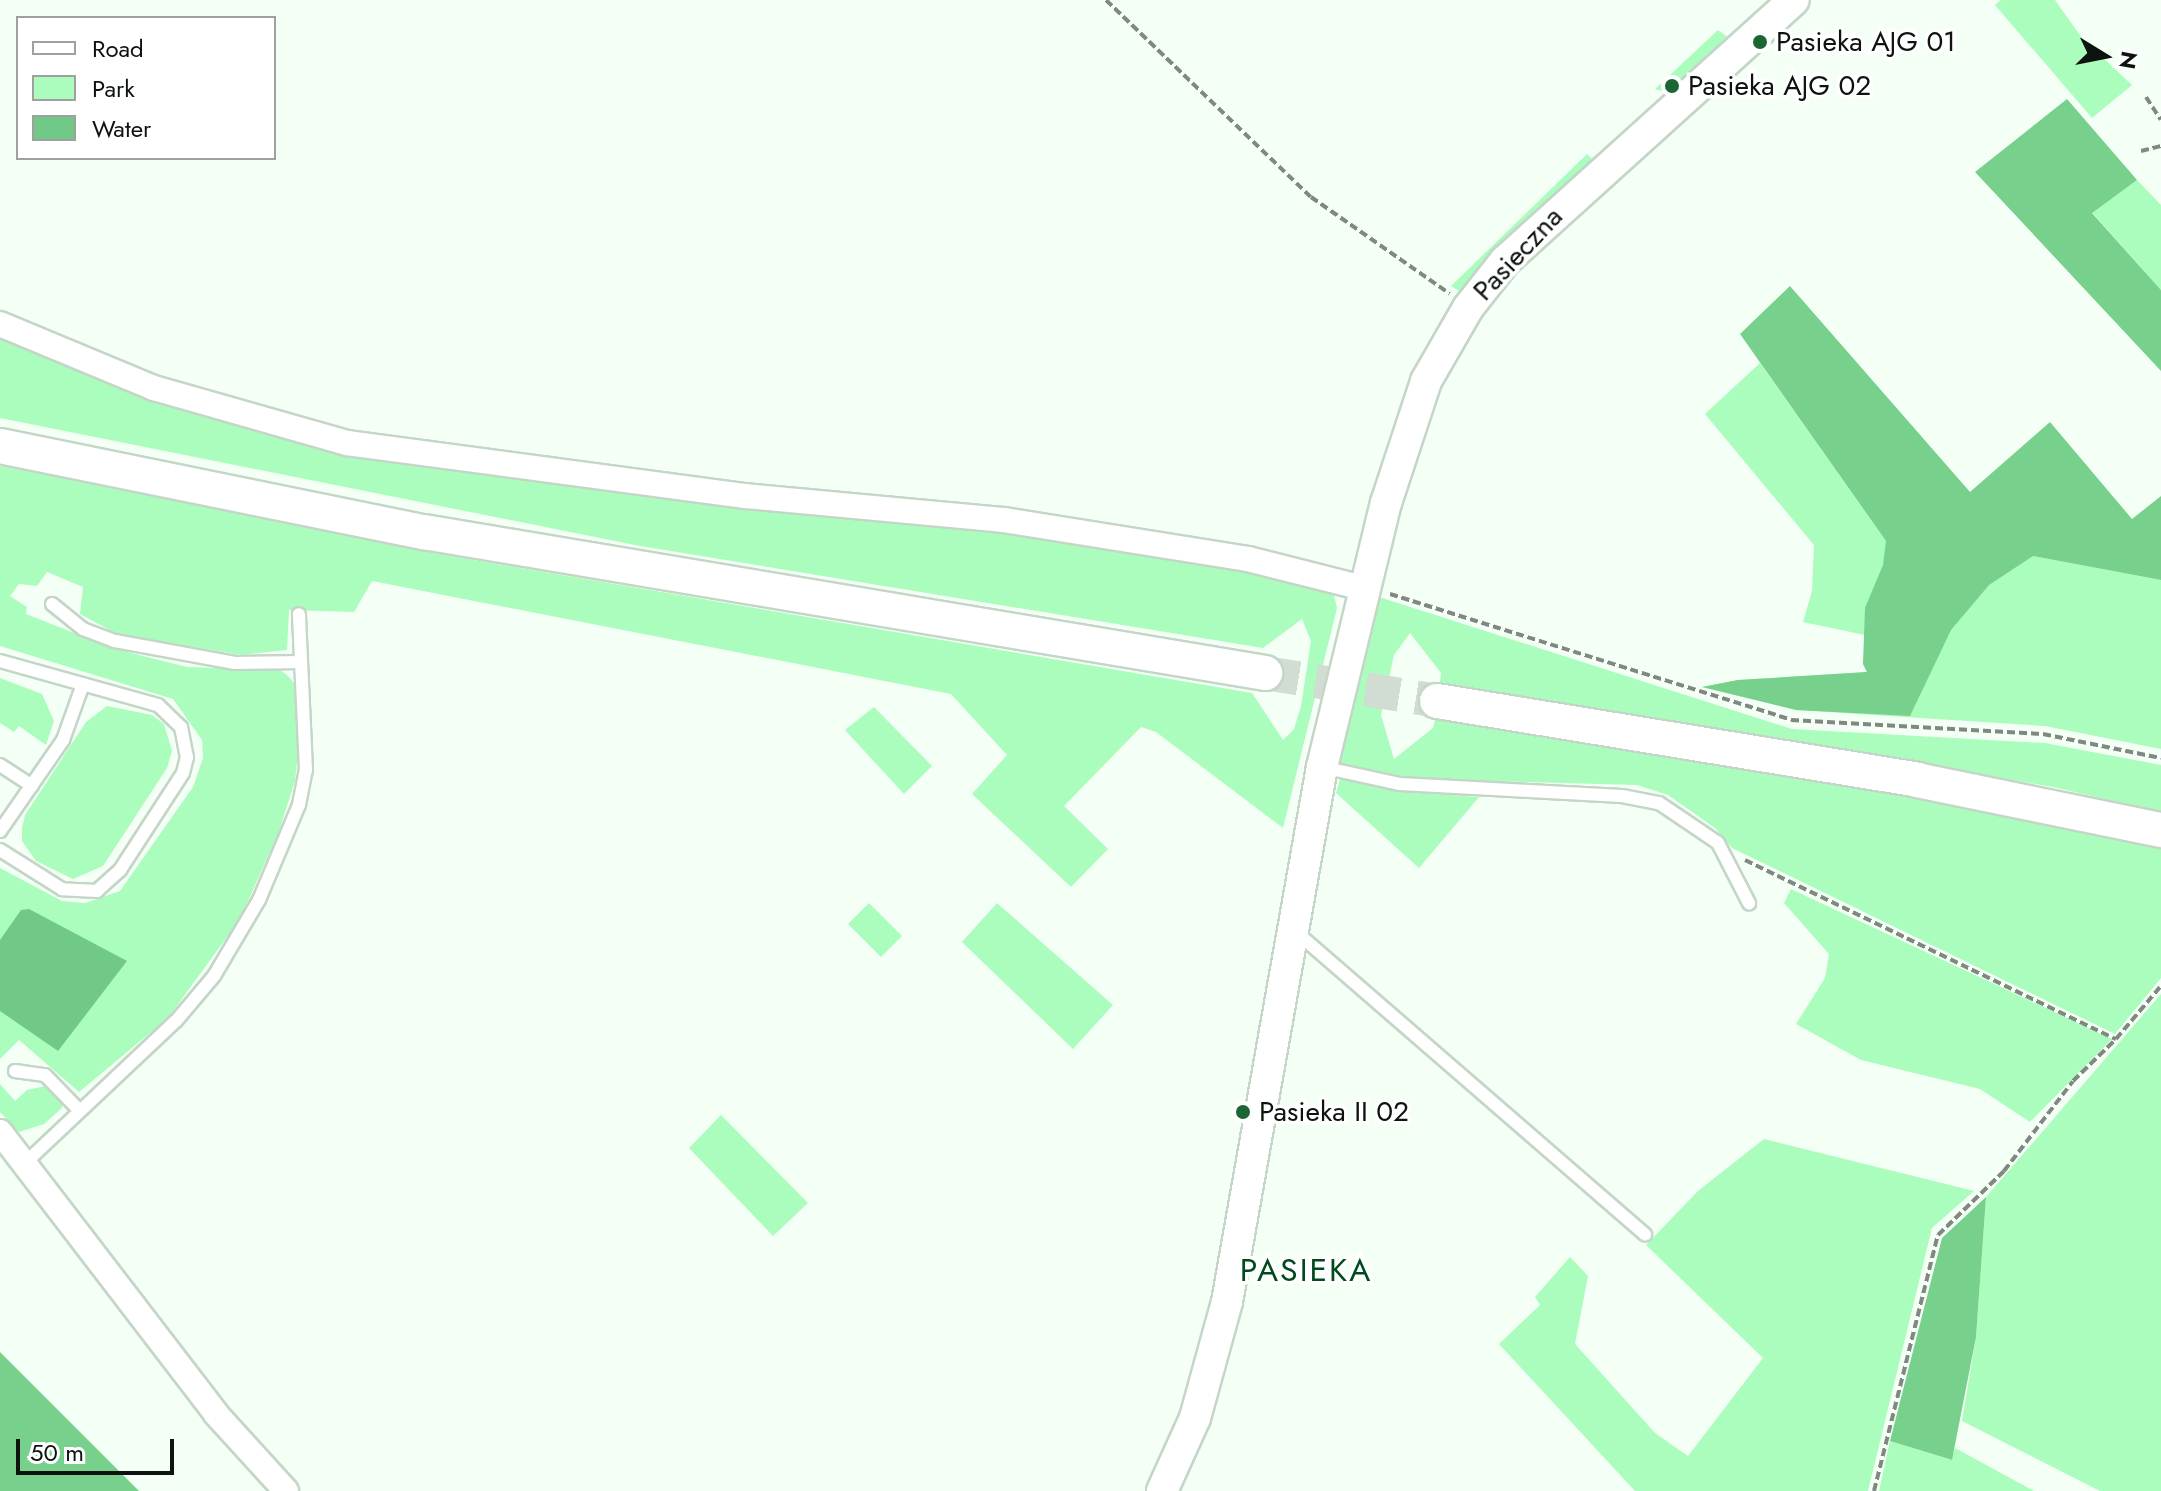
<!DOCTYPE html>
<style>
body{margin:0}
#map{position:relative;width:2161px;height:1491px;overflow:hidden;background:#f4fff6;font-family:Jost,sans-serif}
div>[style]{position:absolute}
.green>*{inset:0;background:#aafdbc}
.forest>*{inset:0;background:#78d08d}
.water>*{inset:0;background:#71c987}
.secondary-tunnel>*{height:34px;margin-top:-17px;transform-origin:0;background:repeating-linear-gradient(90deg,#d1dcd3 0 34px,transparent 0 51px)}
.path>*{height:4px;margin-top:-2px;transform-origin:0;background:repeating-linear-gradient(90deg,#808881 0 8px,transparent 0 12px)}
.roads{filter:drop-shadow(2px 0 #c4d6c7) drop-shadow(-2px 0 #c4d6c7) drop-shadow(0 2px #c4d6c7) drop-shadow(0 -2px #c4d6c7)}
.service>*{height:12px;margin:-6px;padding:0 6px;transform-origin:6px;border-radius:6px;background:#fff}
.minor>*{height:24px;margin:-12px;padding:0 12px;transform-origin:12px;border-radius:12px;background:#fff}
.tertiary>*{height:30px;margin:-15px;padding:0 15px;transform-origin:15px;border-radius:15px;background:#fff}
.secondary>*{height:34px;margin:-17px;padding:0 17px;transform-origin:17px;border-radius:17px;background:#fff}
.dots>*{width:22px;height:22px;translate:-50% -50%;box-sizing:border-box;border:4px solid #fff;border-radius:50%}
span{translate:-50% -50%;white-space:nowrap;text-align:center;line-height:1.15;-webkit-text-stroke:7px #fff;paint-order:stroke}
.poi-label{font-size:28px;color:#0d130e}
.left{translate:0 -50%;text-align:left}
.street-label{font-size:28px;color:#0d130e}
.quarter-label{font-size:32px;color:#004b1e;letter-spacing:2px}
.legend{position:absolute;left:16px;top:16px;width:260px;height:144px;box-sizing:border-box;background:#fff;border:2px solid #9ea19f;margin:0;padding:10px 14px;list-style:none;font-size:24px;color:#0d130e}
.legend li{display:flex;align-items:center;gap:16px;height:40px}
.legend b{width:40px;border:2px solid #9ea19f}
.north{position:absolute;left:2065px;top:16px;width:80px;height:80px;-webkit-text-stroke:6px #fff;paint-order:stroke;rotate:100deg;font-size:22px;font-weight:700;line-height:32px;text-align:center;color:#0d130e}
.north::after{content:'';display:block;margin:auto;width:28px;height:36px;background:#0d130e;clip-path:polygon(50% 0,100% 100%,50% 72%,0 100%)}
.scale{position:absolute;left:16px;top:1439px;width:158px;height:36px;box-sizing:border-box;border:4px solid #0d130e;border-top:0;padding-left:10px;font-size:24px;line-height:28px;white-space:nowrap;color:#0d130e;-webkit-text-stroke:6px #fff;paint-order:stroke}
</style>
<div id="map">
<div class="green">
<i style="clip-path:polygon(2001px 0,2055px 0,2082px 38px,2132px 85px,2092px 118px,1995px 5px)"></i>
<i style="clip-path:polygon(1718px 30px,1730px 39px,1669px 93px,1655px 89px)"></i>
<i style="clip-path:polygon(1587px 154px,1594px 161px,1464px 294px,1451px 286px)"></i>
<i style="clip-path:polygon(2137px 180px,2161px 205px,2161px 290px,2092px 212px)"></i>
<i style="clip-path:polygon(0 334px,135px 394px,304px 443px,785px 512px,975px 528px,1284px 577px,1333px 592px,1337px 608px,1283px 828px,1156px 732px,1141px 727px,1064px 806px,1108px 849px,1071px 887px,972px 794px,1007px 755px,951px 694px,372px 581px,354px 612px,289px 610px,287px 650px,241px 655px,117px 634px,80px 614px,83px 587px,47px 572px,37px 586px,19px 584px,10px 596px,27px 607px,26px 614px,115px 649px,187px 667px,280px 670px,288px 676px,295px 684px,299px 745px,295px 781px,279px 831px,240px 919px,168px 1018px,79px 1092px,19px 1040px,0 1059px,0 868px,62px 901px,85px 903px,120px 891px,193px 787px,203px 758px,202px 740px,173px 699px,0 646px,0 466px,238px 510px,433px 553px,1252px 693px,1283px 740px,1294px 729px,1301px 706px,1311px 641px,1302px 619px,1263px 648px,640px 546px,0 418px)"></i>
<i style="clip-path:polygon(1760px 363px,1886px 541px,2033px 556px,2161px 580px,2161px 749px,2045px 726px,1796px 710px,1702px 687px,1738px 680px,1867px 672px,1863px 664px,1865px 635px,1803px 622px,1812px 591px,1814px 545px,1705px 414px)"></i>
<i style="clip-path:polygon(1379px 597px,1792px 729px,2045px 743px,2161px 765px,2161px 812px,2053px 787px,1440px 682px,1441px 673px,1410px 633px,1394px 655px,1381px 715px,1394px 759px,1433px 728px,1436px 715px,1873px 786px,2161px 848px,2161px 978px,2115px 1034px,1732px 848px,1715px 828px,1668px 795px,1637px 785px,1414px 779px,1338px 765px)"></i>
<i style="clip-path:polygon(0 678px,42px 694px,54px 721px,46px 745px,19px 726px,14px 732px,0 723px)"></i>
<i style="clip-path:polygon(107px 706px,152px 715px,164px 724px,172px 751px,167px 768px,103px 866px,73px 879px,36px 861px,22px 841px,22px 828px,25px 815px,86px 722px)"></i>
<i style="clip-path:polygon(874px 707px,932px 766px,904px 794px,845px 730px)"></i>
<i style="clip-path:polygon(1340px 779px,1412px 792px,1479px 797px,1419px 868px,1336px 793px)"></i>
<i style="clip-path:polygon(1791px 889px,2112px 1039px,2030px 1122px,1980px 1089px,1861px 1060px,1796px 1024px,1825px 978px,1829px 954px,1784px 903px)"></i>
<i style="clip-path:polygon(869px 903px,902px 936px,881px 957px,848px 924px)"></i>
<i style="clip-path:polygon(997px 903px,1113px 1005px,1073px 1049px,962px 942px)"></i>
<i style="clip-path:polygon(2161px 994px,2161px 1491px,2100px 1491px,1962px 1421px,1976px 1337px,1986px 1197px)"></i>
<i style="clip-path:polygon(0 1084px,15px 1101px,27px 1090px,45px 1086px,62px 1101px,62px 1108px,44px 1124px,19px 1132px,0 1112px)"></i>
<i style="clip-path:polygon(721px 1115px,808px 1203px,773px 1236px,689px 1148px)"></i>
<i style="clip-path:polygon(1764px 1139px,1974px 1191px,1932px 1228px,1868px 1491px,1635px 1491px,1499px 1344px,1540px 1305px,1535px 1297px,1570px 1257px,1588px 1276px,1575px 1344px,1655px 1433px,1688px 1456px,1763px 1358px,1646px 1245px,1698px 1191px)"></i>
<i style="clip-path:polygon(1890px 1441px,1951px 1460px,1955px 1448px,2034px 1491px,1879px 1491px)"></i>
</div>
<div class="forest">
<i style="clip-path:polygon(2067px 99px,2137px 180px,2092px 213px,2161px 290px,2161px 371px,1975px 172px)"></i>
<i style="clip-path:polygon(1790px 286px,1970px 492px,2050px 422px,2132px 519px,2161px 496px,2161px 580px,2033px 556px,1989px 585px,1951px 630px,1910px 716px,1796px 710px,1702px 687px,1738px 680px,1867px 672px,1863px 664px,1865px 608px,1883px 565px,1886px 541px,1740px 334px)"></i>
<i style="clip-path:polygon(1986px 1197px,1976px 1337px,1952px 1460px,1890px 1441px,1942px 1238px)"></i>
<i style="clip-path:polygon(0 1352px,139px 1491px,0 1491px)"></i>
</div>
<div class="water">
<i style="clip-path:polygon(29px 909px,127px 961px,58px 1051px,0 1011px,0 940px,21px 910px)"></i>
</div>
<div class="secondary-tunnel">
<i style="left:1265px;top:673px;width:174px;rotate:9.2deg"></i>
</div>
<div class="path">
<i style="left:1106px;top:0;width:284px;rotate:43.9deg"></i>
<i style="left:1311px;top:197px;width:169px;rotate:34.9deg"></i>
<i style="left:2146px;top:97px;width:27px;rotate:57deg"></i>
<i style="left:2141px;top:151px;width:21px;rotate:-14deg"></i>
<i style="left:1390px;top:594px;width:420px;rotate:17.4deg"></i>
<i style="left:1791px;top:720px;width:252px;rotate:3.2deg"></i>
<i style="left:2043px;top:734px;width:120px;rotate:11.5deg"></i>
<i style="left:1745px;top:860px;width:412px;rotate:25.8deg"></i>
<i style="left:2116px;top:1039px;width:70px;rotate:-49.7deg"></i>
<i style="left:1874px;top:1491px;width:264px;rotate:-76deg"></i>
<i style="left:1938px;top:1235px;width:92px;rotate:-44.1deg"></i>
<i style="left:2004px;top:1171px;width:113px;rotate:-52.5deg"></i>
<i style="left:2073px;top:1081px;width:60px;rotate:-44.3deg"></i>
</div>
<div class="roads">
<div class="service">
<i style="left:52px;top:604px;width:40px;rotate:39deg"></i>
<i style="left:83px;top:629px;width:34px;rotate:21deg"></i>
<i style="left:115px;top:641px;width:122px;rotate:10.4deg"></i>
<i style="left:235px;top:663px;width:66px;rotate:-0.9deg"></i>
<i style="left:0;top:661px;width:164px;rotate:15.6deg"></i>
<i style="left:158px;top:705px;width:32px;rotate:44deg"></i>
<i style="left:181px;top:727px;width:31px;rotate:79deg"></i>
<i style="left:187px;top:757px;width:16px;rotate:104deg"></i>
<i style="left:183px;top:773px;width:116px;rotate:123deg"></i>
<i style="left:120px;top:870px;width:31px;rotate:138deg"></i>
<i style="left:97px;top:891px;width:35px;rotate:-177deg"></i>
<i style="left:62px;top:889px;width:73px;rotate:-147.8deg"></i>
<i style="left:0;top:765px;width:38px;rotate:33deg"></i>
<i style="left:1322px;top:767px;width:80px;rotate:12.3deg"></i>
<i style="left:1400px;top:784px;width:222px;rotate:3.1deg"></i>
<i style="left:1622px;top:796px;width:38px;rotate:11deg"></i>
<i style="left:1659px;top:803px;width:71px;rotate:34.1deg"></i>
<i style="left:1718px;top:843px;width:68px;rotate:62.7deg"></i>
<i style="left:0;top:831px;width:111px;rotate:-55.3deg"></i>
<i style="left:63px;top:740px;width:59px;rotate:-70.3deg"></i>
<i style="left:1296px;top:932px;width:462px;rotate:40.9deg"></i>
<i style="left:15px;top:1071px;width:30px;rotate:8deg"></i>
<i style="left:45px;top:1075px;width:50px;rotate:45.8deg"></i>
<i style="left:24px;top:1164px;width:209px;rotate:-43.3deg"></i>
<i style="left:176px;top:1021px;width:59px;rotate:-49.8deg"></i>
<i style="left:214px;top:976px;width:88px;rotate:-59.4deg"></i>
<i style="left:259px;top:900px;width:103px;rotate:-67.2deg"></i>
<i style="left:299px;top:805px;width:36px;rotate:-79deg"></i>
<i style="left:306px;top:770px;width:156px;rotate:-92.6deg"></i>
</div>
<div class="minor">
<i style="left:0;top:324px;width:167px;rotate:22.6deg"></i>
<i style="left:154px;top:388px;width:201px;rotate:15.9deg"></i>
<i style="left:347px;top:443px;width:402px;rotate:7.6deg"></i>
<i style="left:745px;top:496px;width:260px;rotate:5.3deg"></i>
<i style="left:1004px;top:520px;width:247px;rotate:9.1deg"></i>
<i style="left:1248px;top:559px;width:119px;rotate:14.2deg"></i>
<i style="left:0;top:1132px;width:355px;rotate:52.5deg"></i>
<i style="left:216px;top:1414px;width:104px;rotate:47.7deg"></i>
</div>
<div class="tertiary">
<i style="left:1162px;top:1491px;width:80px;rotate:-65.7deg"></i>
<i style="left:1195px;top:1418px;width:120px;rotate:-74.6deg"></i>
<i style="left:1227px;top:1302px;width:543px;rotate:-79.93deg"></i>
<i style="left:1322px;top:767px;width:272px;rotate:-76.4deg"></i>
<i style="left:1386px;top:503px;width:128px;rotate:-71.8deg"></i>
<i style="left:1426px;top:381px;width:84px;rotate:-60.1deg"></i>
<i style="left:1468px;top:308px;width:60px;rotate:-51.8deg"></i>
<i style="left:1505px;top:261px;width:389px;rotate:-42.1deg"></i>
</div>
<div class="secondary">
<i style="left:0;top:446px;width:433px;rotate:11.5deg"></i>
<i style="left:424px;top:532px;width:853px;rotate:9.52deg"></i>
<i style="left:1437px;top:701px;width:486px;rotate:9.3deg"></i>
<i style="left:1917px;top:780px;width:249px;rotate:11.6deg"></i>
</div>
</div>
<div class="dots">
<i style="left:1760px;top:42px;background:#1b6634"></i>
<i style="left:1672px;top:86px;background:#1b6634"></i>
<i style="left:1243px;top:1112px;background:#1b6634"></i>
</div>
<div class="poi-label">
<span class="left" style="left:1776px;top:42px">Pasieka AJG 01</span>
<span class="left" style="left:1688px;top:86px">Pasieka AJG 02</span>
<span class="left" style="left:1259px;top:1112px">Pasieka II 02</span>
</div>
<div class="street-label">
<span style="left:1518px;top:254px;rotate:-47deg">Pasieczna</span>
</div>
<div class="quarter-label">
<span style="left:1306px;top:1270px">PASIEKA</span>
</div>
<ul class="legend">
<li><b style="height:10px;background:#fff"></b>Road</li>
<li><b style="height:22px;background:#aafdbc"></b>Park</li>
<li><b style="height:22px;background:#71c987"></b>Water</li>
</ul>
<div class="north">N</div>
<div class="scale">50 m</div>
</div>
